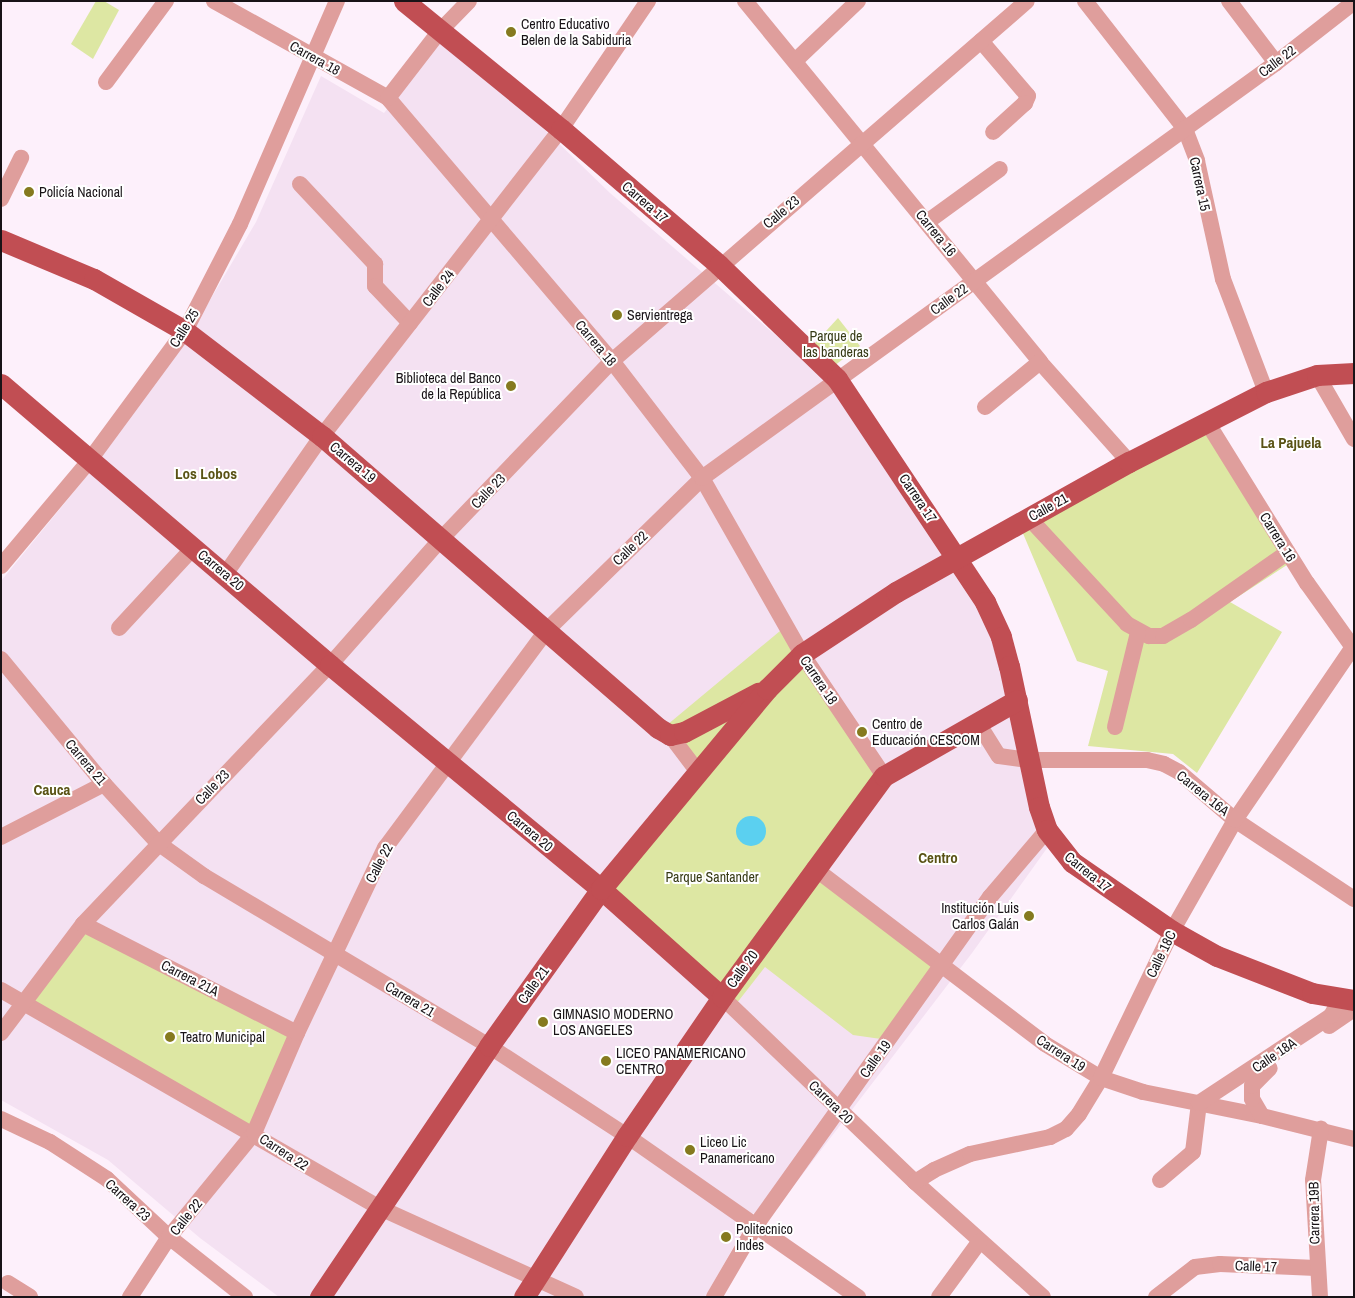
<!DOCTYPE html>
<meta charset="utf-8">
<style>
body{margin:0}
#map{position:relative;width:1355px;height:1298px;overflow:hidden;background:#fdf0fb;font-family:"Archivo Narrow",sans-serif}
div>[style]{position:absolute}
.built>*{inset:0;background:#f4e1f2}
.green>*{inset:0;background:#dde7a3}
.water>*{inset:0;background:#5bd0f0}
.round{border-radius:50%}
.minor>*{height:16px;margin:-8px;padding:0 8px;transform-origin:8px;border-radius:8px;background:#df9e9c}
.major>*{height:21px;margin:-10.5px;padding:0 10.5px;transform-origin:10.5px;border-radius:10.5px;background:#c14e53}
.dots>*{width:14px;height:14px;translate:-50% -50%;box-sizing:border-box;border:2px solid #fff;border-radius:50%}
span{translate:-50% -50%;white-space:nowrap;text-align:center;line-height:1.15;-webkit-text-stroke:4px #fff;paint-order:stroke}
.poi-label{font-size:14px;color:#181317}
.left{translate:0 -50%;text-align:left}
.right{translate:-100% -50%;text-align:right}
.street-label{font-size:14px;color:#181317}
.park-label{font-size:14px;color:#363a15}
.neighbourhood-label{font-size:15px;color:#595214;font-weight:700}
.frame{position:absolute;inset:0;border:2px solid #181317;pointer-events:none}
</style>
<div id="map">
<div class="built">
<i style="clip-path:polygon(442px 39px,514px 100px,610px 193px,823px 376px,991px 630px,1050px 844px,972px 953px,766px 1222px,753px 1213px,705px 1297px,279px 1297px,200px 1238px,108px 1160px,1px 1100px,1px 581px,95px 466px,190px 334px,256px 222px,321px 76px,384px 113px)"></i>
</div>
<div class="green">
<i style="clip-path:polygon(96px 1px,104px 1px,119px 10px,93px 59px,71px 44px)"></i>
<i style="clip-path:polygon(838px 318px,860px 346px,834px 366px,814px 344px)"></i>
<i style="clip-path:polygon(1207px 422px,1293px 561px,1230px 602px,1282px 632px,1197px 773px,1173px 754px,1088px 746px,1108px 671px,1077px 661px,1019px 524px)"></i>
<i style="clip-path:polygon(786px 626px,884px 776px,816px 869px,941px 967px,888px 1040px,853px 1035px,765px 967px,733px 1008px,601px 889px,698px 772px,661px 730px)"></i>
<i style="clip-path:polygon(83px 924px,297px 1033px,254px 1133px,25px 1003px)"></i>
</div>
<div class="water">
<i class="round" style="left:736px;top:816px;width:30px;height:30px"></i>
</div>
<div class="minor">
<i style="left:214px;top:1px;width:199px;rotate:29.1deg"></i>
<i style="left:388px;top:98px;width:345px;rotate:49.6deg"></i>
<i style="left:612px;top:361px;width:148px;rotate:52.4deg"></i>
<i style="left:702px;top:478px;width:202px;rotate:60.4deg"></i>
<i style="left:802px;top:654px;width:147px;rotate:56.1deg"></i>
<i style="left:745px;top:1px;width:466px;rotate:50.7deg"></i>
<i style="left:1040px;top:362px;width:134px;rotate:48.3deg"></i>
<i style="left:1085px;top:1px;width:162px;rotate:52deg"></i>
<i style="left:1185px;top:129px;width:34px;rotate:69deg"></i>
<i style="left:1197px;top:161px;width:121px;rotate:77.6deg"></i>
<i style="left:1223px;top:279px;width:121px;rotate:69.2deg"></i>
<i style="left:1229px;top:1px;width:78px;rotate:52.8deg"></i>
<i style="left:981px;top:41px;width:72px;rotate:49.5deg"></i>
<i style="left:1028px;top:96px;width:8px;rotate:113deg"></i>
<i style="left:1025px;top:103px;width:43px;rotate:137.8deg"></i>
<i style="left:795px;top:61px;width:87px;rotate:-43.6deg"></i>
<i style="left:106px;top:82px;width:101px;rotate:-53.5deg"></i>
<i style="left:388px;top:98px;width:83px;rotate:-52.3deg"></i>
<i style="left:439px;top:32px;width:43px;rotate:-45.9deg"></i>
<i style="left:300px;top:184px;width:110px;rotate:46.8deg"></i>
<i style="left:375px;top:264px;width:22px;rotate:90deg"></i>
<i style="left:375px;top:286px;width:51px;rotate:46.6deg"></i>
<i style="left:1px;top:199px;width:46px;rotate:-64deg"></i>
<i style="left:927px;top:222px;width:90px;rotate:-36deg"></i>
<i style="left:1317px;top:375px;width:74px;rotate:60deg"></i>
<i style="left:985px;top:407px;width:71px;rotate:-39.3deg"></i>
<i style="left:1207px;top:422px;width:190px;rotate:58.2deg"></i>
<i style="left:1307px;top:583px;width:81px;rotate:54.5deg"></i>
<i style="left:1029px;top:518px;width:144px;rotate:47.2deg"></i>
<i style="left:1127px;top:624px;width:25px;rotate:29deg"></i>
<i style="left:1149px;top:636px;width:14px"></i>
<i style="left:1163px;top:636px;width:32px;rotate:-30deg"></i>
<i style="left:1191px;top:620px;width:118px;rotate:-35deg"></i>
<i style="left:1px;top:566px;width:137px;rotate:-50deg"></i>
<i style="left:89px;top:461px;width:162px;rotate:-53.6deg"></i>
<i style="left:185px;top:331px;width:120px;rotate:-62.8deg"></i>
<i style="left:240px;top:224px;width:243px;rotate:-66.5deg"></i>
<i style="left:226px;top:573px;width:167px;rotate:-55deg"></i>
<i style="left:322px;top:436px;width:389px;rotate:-52.1deg"></i>
<i style="left:561px;top:129px;width:155px;rotate:-55.8deg"></i>
<i style="left:119px;top:628px;width:109px;rotate:-47.2deg"></i>
<i style="left:1px;top:659px;width:162px;rotate:50.5deg"></i>
<i style="left:104px;top:784px;width:80px;rotate:47.5deg"></i>
<i style="left:158px;top:843px;width:57px;rotate:35.7deg"></i>
<i style="left:204px;top:876px;width:332px;rotate:30.8deg"></i>
<i style="left:489px;top:1046px;width:165px;rotate:33.1deg"></i>
<i style="left:627px;top:1136px;width:282px;rotate:34.9deg"></i>
<i style="left:978px;top:723px;width:39px;rotate:58deg"></i>
<i style="left:999px;top:756px;width:30px;rotate:8deg"></i>
<i style="left:1029px;top:760px;width:118px"></i>
<i style="left:1147px;top:760px;width:17px;rotate:13deg"></i>
<i style="left:1164px;top:764px;width:17px;rotate:28deg"></i>
<i style="left:1179px;top:772px;width:74px;rotate:40.6deg"></i>
<i style="left:1235px;top:820px;width:143px;rotate:33.6deg"></i>
<i style="left:1115px;top:727px;width:97px;rotate:-76.3deg"></i>
<i style="left:670px;top:735px;width:46px;rotate:52.9deg"></i>
<i style="left:1px;top:837px;width:116px;rotate:-27.2deg"></i>
<i style="left:814px;top:868px;width:290px;rotate:37.3deg"></i>
<i style="left:1045px;top:1044px;width:66px;rotate:31.3deg"></i>
<i style="left:1101px;top:1078px;width:44px;rotate:18.4deg"></i>
<i style="left:1143px;top:1092px;width:121px;rotate:11.4deg"></i>
<i style="left:1262px;top:1116px;width:95px;rotate:14deg"></i>
<i style="left:83px;top:924px;width:240px;rotate:27deg"></i>
<i style="left:1px;top:990px;width:437px;rotate:29.9deg"></i>
<i style="left:380px;top:1208px;width:215px;rotate:24.4deg"></i>
<i style="left:722px;top:997px;width:267px;rotate:43.8deg"></i>
<i style="left:915px;top:1182px;width:172px;rotate:41.9deg"></i>
<i style="left:1329px;top:1026px;width:30px;rotate:-34deg"></i>
<i style="left:1px;top:1033px;width:136px;rotate:-53deg"></i>
<i style="left:83px;top:924px;width:358px;rotate:-46.4deg"></i>
<i style="left:330px;top:665px;width:169px;rotate:-48.6deg"></i>
<i style="left:442px;top:538px;width:245px;rotate:-46.2deg"></i>
<i style="left:612px;top:361px;width:549px;rotate:-40.94deg"></i>
<i style="left:1262px;top:1116px;width:20px;rotate:-120deg"></i>
<i style="left:1252px;top:1099px;width:13px;rotate:-90deg"></i>
<i style="left:1252px;top:1086px;width:25px;rotate:-45deg"></i>
<i style="left:1px;top:1119px;width:54px;rotate:25.1deg"></i>
<i style="left:50px;top:1142px;width:68px;rotate:33deg"></i>
<i style="left:107px;top:1179px;width:85px;rotate:43.1deg"></i>
<i style="left:169px;top:1237px;width:97px;rotate:38.3deg"></i>
<i style="left:1160px;top:1180px;width:43px;rotate:-40.3deg"></i>
<i style="left:1193px;top:1152px;width:49px;rotate:-83deg"></i>
<i style="left:1199px;top:1103px;width:158px;rotate:-33.4deg"></i>
<i style="left:1331px;top:1016px;width:21px;rotate:-61deg"></i>
<i style="left:915px;top:1182px;width:22px;rotate:-32deg"></i>
<i style="left:934px;top:1170px;width:39px;rotate:-24deg"></i>
<i style="left:970px;top:1154px;width:82px;rotate:-12deg"></i>
<i style="left:1050px;top:1137px;width:18px;rotate:-27deg"></i>
<i style="left:1066px;top:1129px;width:20px;rotate:-49deg"></i>
<i style="left:1079px;top:1114px;width:42px;rotate:-58.6deg"></i>
<i style="left:1101px;top:1078px;width:163px;rotate:-64.2deg"></i>
<i style="left:1172px;top:931px;width:128px;rotate:-60.4deg"></i>
<i style="left:1235px;top:820px;width:209px;rotate:-55.7deg"></i>
<i style="left:8px;top:1283px;width:26px;rotate:32deg"></i>
<i style="left:130px;top:1297px;width:72px;rotate:-57deg"></i>
<i style="left:169px;top:1237px;width:134px;rotate:-50.7deg"></i>
<i style="left:254px;top:1133px;width:109px;rotate:-66.7deg"></i>
<i style="left:297px;top:1033px;width:205px;rotate:-64.6deg"></i>
<i style="left:385px;top:848px;width:272px;rotate:-53.4deg"></i>
<i style="left:547px;top:630px;width:217px;rotate:-44.4deg"></i>
<i style="left:702px;top:478px;width:708px;rotate:-35.87deg"></i>
<i style="left:1276px;top:63px;width:99px;rotate:-38deg"></i>
<i style="left:714px;top:1297px;width:83px;rotate:-59.7deg"></i>
<i style="left:756px;top:1225px;width:403px;rotate:-54.5deg"></i>
<i style="left:990px;top:897px;width:88px;rotate:-49.6deg"></i>
<i style="left:939px;top:1297px;width:69px;rotate:-53.8deg"></i>
<i style="left:1156px;top:1297px;width:49px;rotate:-37.6deg"></i>
<i style="left:1195px;top:1267px;width:25px;rotate:-7deg"></i>
<i style="left:1220px;top:1264px;width:96px;rotate:2.4deg"></i>
<i style="left:1320px;top:1297px;width:117px;rotate:-93.4deg"></i>
<i style="left:1313px;top:1180px;width:52px;rotate:-81.1deg"></i>
</div>
<div class="major">
<i style="left:404px;top:1px;width:203px;rotate:39.2deg"></i>
<i style="left:561px;top:129px;width:208px;rotate:40.7deg"></i>
<i style="left:719px;top:265px;width:164px;rotate:44deg"></i>
<i style="left:837px;top:379px;width:268px;rotate:56.4deg"></i>
<i style="left:985px;top:602px;width:38px;rotate:65deg"></i>
<i style="left:1001px;top:637px;width:30px;rotate:75deg"></i>
<i style="left:1009px;top:666px;width:144px;rotate:78deg"></i>
<i style="left:1039px;top:807px;width:24px;rotate:71deg"></i>
<i style="left:1047px;top:830px;width:41px;rotate:52deg"></i>
<i style="left:1072px;top:862px;width:121px;rotate:34.6deg"></i>
<i style="left:1172px;top:931px;width:51px;rotate:29.1deg"></i>
<i style="left:1217px;top:956px;width:102px;rotate:21.3deg"></i>
<i style="left:1312px;top:993px;width:43px;rotate:9.5deg"></i>
<i style="left:1px;top:240px;width:101px;rotate:22.8deg"></i>
<i style="left:94px;top:279px;width:105px;rotate:29.7deg"></i>
<i style="left:185px;top:331px;width:173px;rotate:37.5deg"></i>
<i style="left:322px;top:436px;width:445px;rotate:41deg"></i>
<i style="left:658px;top:728px;width:14px;rotate:30deg"></i>
<i style="left:670px;top:735px;width:14px;rotate:-12deg"></i>
<i style="left:684px;top:732px;width:84px;rotate:-27.8deg"></i>
<i style="left:1px;top:384px;width:433px;rotate:40.5deg"></i>
<i style="left:330px;top:665px;width:352px;rotate:39.6deg"></i>
<i style="left:601px;top:889px;width:162px;rotate:41.8deg"></i>
<i style="left:320px;top:1297px;width:303px;rotate:-56deg"></i>
<i style="left:489px;top:1046px;width:193px;rotate:-54.5deg"></i>
<i style="left:601px;top:889px;width:260px;rotate:-50.3deg"></i>
<i style="left:767px;top:689px;width:49px;rotate:-45deg"></i>
<i style="left:802px;top:654px;width:113px;rotate:-33.4deg"></i>
<i style="left:896px;top:592px;width:267px;rotate:-29.2deg"></i>
<i style="left:1129px;top:462px;width:154px;rotate:-27.1deg"></i>
<i style="left:1266px;top:392px;width:54px;rotate:-18.4deg"></i>
<i style="left:1317px;top:375px;width:37px;rotate:-3deg"></i>
<i style="left:524px;top:1297px;width:191px;rotate:-57.4deg"></i>
<i style="left:627px;top:1136px;width:168px;rotate:-55.6deg"></i>
<i style="left:722px;top:997px;width:274px;rotate:-53.8deg"></i>
<i style="left:884px;top:776px;width:153px;rotate:-29.7deg"></i>
</div>
<div class="dots">
<i style="left:511px;top:32px;background:#857a1f"></i>
<i style="left:29px;top:192px;background:#857a1f"></i>
<i style="left:617px;top:315px;background:#857a1f"></i>
<i style="left:511px;top:386px;background:#857a1f"></i>
<i style="left:862px;top:732px;background:#857a1f"></i>
<i style="left:1029px;top:916px;background:#857a1f"></i>
<i style="left:543px;top:1022px;background:#857a1f"></i>
<i style="left:170px;top:1037px;background:#857a1f"></i>
<i style="left:606px;top:1061px;background:#857a1f"></i>
<i style="left:690px;top:1150px;background:#857a1f"></i>
<i style="left:726px;top:1237px;background:#857a1f"></i>
</div>
<div class="poi-label">
<span class="left" style="left:521px;top:32px">Centro Educativo<br>Belen de la Sabiduria</span>
<span class="left" style="left:39px;top:192px">Policía Nacional</span>
<span class="left" style="left:627px;top:315px">Servientrega</span>
<span class="right" style="left:501px;top:386px">Biblioteca del Banco<br>de la República</span>
<span class="left" style="left:872px;top:732px">Centro de<br>Educación CESCOM</span>
<span class="right" style="left:1019px;top:916px">Institución Luis<br>Carlos Galán</span>
<span class="left" style="left:553px;top:1022px">GIMNASIO MODERNO<br>LOS ANGELES</span>
<span class="left" style="left:180px;top:1037px">Teatro Municipal</span>
<span class="left" style="left:616px;top:1061px">LICEO PANAMERICANO<br>CENTRO</span>
<span class="left" style="left:700px;top:1150px">Liceo Lic<br>Panamericano</span>
<span class="left" style="left:736px;top:1237px">Politecnico<br>Indes</span>
</div>
<div class="street-label">
<span style="left:315px;top:58px;rotate:29deg">Carrera 18</span>
<span style="left:1277px;top:61px;rotate:-37deg">Calle 22</span>
<span style="left:1200px;top:184px;rotate:78deg">Carrera 15</span>
<span style="left:645px;top:202px;rotate:41deg">Carrera 17</span>
<span style="left:781px;top:212px;rotate:-40deg">Calle 23</span>
<span style="left:936px;top:233px;rotate:51deg">Carrera 16</span>
<span style="left:438px;top:288px;rotate:-52deg">Calle 24</span>
<span style="left:949px;top:299px;rotate:-36deg">Calle 22</span>
<span style="left:184px;top:328px;rotate:-58deg">Calle 25</span>
<span style="left:596px;top:343px;rotate:50deg">Carrera 18</span>
<span style="left:353px;top:462px;rotate:40deg">Carrera 19</span>
<span style="left:488px;top:491px;rotate:-46deg">Calle 23</span>
<span style="left:918px;top:498px;rotate:56deg">Carrera 17</span>
<span style="left:1048px;top:507px;rotate:-29deg">Calle 21</span>
<span style="left:1278px;top:537px;rotate:58deg">Carrera 16</span>
<span style="left:630px;top:548px;rotate:-44deg">Calle 22</span>
<span style="left:221px;top:570px;rotate:40deg">Carrera 20</span>
<span style="left:819px;top:680px;rotate:56deg">Carrera 18</span>
<span style="left:86px;top:762px;rotate:50deg">Carrera 21</span>
<span style="left:212px;top:787px;rotate:-46deg">Calle 23</span>
<span style="left:1203px;top:793px;rotate:39deg">Carrera 16A</span>
<span style="left:530px;top:831px;rotate:40deg">Carrera 20</span>
<span style="left:379px;top:863px;rotate:-62deg">Calle 22</span>
<span style="left:1088px;top:872px;rotate:39deg">Carrera 17</span>
<span style="left:1161px;top:954px;rotate:-64deg">Calle 18C</span>
<span style="left:742px;top:969px;rotate:-54deg">Calle 20</span>
<span style="left:190px;top:978px;rotate:27deg">Carrera 21A</span>
<span style="left:533px;top:985px;rotate:-54deg">Calle 21</span>
<span style="left:410px;top:999px;rotate:31deg">Carrera 21</span>
<span style="left:1061px;top:1053px;rotate:33deg">Carrera 19</span>
<span style="left:1274px;top:1055px;rotate:-34deg">Calle 18A</span>
<span style="left:875px;top:1059px;rotate:-54deg">Calle 19</span>
<span style="left:831px;top:1102px;rotate:44deg">Carrera 20</span>
<span style="left:284px;top:1152px;rotate:33deg">Carrera 22</span>
<span style="left:128px;top:1200px;rotate:42deg">Carrera 23</span>
<span style="left:1314px;top:1213px;rotate:-91deg">Carrera 19B</span>
<span style="left:186px;top:1217px;rotate:-51deg">Calle 22</span>
<span style="left:1256px;top:1266px;rotate:2deg">Calle 17</span>
</div>
<div class="park-label">
<span style="left:836px;top:344px">Parque de<br>las banderas</span>
<span style="left:712px;top:877px">Parque Santander</span>
</div>
<div class="neighbourhood-label">
<span style="left:1291px;top:443px">La Pajuela</span>
<span style="left:206px;top:474px">Los Lobos</span>
<span style="left:52px;top:790px">Cauca</span>
<span style="left:938px;top:858px">Centro</span>
</div>
<div class="frame"></div>
</div>
